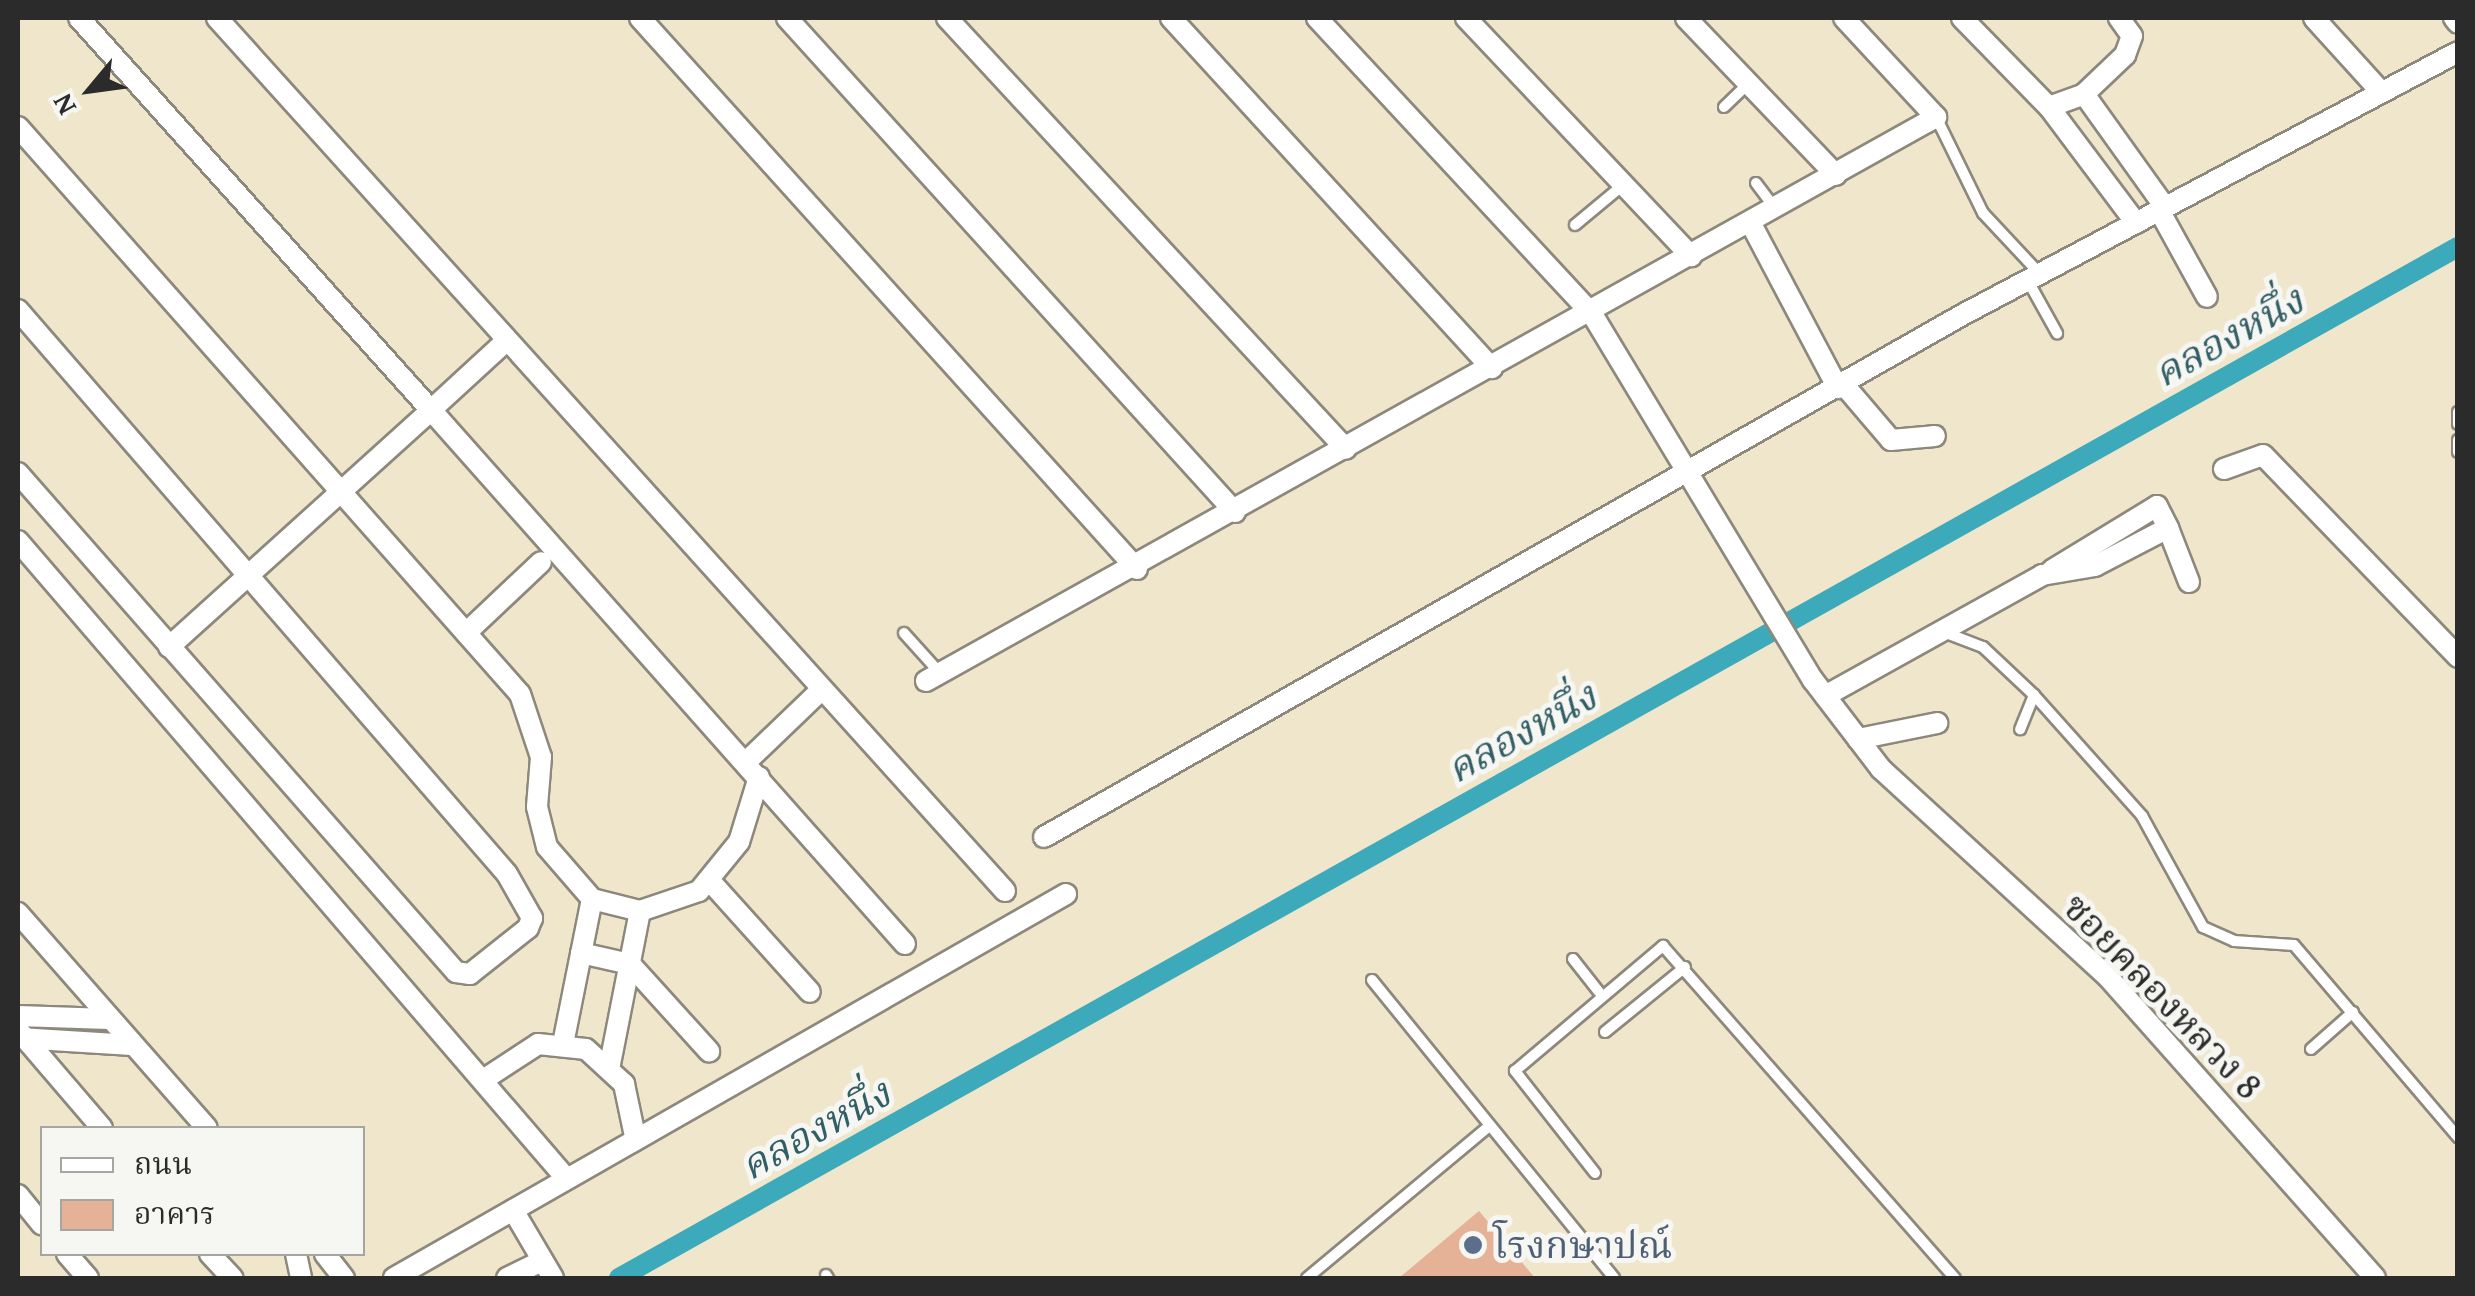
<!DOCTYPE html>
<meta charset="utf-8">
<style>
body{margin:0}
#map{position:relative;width:2475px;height:1296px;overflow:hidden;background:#efe6cc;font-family:"Gentium Book Plus","Noto Serif Thai",serif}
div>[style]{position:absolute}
.canal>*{height:20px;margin:-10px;padding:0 10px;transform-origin:10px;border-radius:10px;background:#3caabb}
.building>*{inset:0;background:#e5b297}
.roads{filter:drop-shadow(2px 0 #8d887c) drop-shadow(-2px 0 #8d887c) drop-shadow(0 2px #8d887c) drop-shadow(0 -2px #8d887c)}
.lane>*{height:10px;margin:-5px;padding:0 5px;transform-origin:5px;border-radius:5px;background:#fff}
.street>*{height:20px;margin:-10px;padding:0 10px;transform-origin:10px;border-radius:10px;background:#fff}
.dots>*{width:28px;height:28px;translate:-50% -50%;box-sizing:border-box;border:5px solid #f6f6f2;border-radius:50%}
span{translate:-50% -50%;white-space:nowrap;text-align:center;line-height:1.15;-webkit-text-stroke:10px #f6f6f2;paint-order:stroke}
.street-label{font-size:38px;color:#2b2b2b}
.service-label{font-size:38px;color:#4e5e75}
.left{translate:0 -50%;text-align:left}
.water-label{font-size:40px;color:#325e65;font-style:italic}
.frame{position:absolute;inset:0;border:20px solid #2b2b2b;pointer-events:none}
.legend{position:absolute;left:40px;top:1126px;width:325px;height:130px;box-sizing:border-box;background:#f6f6f2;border:2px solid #a5a5a2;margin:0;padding:12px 18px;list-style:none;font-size:30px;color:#2b2b2b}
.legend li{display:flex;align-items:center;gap:20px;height:50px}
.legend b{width:50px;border:2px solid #a5a5a2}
.north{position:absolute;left:40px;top:40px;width:100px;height:100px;-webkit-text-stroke:8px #f6f6f2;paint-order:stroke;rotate:241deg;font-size:28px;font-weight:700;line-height:40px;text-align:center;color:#2b2b2b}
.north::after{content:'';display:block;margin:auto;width:35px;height:45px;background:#2b2b2b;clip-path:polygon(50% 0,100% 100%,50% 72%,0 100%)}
</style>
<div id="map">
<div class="canal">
<i style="left:619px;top:1278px;width:2108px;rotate:-29.28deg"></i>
</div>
<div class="building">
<i style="clip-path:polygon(1479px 1211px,1535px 1278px,1399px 1278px)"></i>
</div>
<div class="roads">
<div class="lane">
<i style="left:1724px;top:107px;width:33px;rotate:-44deg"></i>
<i style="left:1936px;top:117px;width:107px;rotate:63.9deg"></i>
<i style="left:1983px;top:213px;width:83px;rotate:46.9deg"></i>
<i style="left:1756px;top:183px;width:30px;rotate:53deg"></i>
<i style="left:1575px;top:225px;width:62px;rotate:-39.8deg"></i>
<i style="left:2028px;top:281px;width:60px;rotate:60.9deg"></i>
<i style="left:2458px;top:412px;width:12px;rotate:90deg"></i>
<i style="left:2458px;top:440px;width:12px;rotate:90deg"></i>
<i style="left:1941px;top:631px;width:45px;rotate:20.9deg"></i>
<i style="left:1983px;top:647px;width:70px;rotate:43.3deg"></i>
<i style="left:2034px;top:695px;width:37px;rotate:112deg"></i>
<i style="left:904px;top:633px;width:54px;rotate:48deg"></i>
<i style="left:2034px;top:695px;width:162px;rotate:48.2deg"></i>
<i style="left:2142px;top:816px;width:127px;rotate:61.2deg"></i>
<i style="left:2203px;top:927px;width:34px;rotate:24deg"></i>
<i style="left:2234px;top:941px;width:60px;rotate:3.8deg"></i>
<i style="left:2294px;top:945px;width:253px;rotate:49.5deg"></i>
<i style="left:1573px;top:959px;width:42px;rotate:51.8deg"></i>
<i style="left:1372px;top:980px;width:384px;rotate:50.9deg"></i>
<i style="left:1605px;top:1032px;width:103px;rotate:-39.1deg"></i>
<i style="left:2311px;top:1049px;width:56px;rotate:-41.4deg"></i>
<i style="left:1595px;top:1173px;width:130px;rotate:-128.1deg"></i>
<i style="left:1515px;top:1071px;width:194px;rotate:-40.2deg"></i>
<i style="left:1663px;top:946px;width:442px;rotate:48.7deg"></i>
<i style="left:826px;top:1275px;width:4px;rotate:56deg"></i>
<i style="left:1307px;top:1278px;width:234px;rotate:-39.8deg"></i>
</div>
<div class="street">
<i style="left:79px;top:18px;width:527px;rotate:48.08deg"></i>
<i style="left:431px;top:410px;width:103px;rotate:-42.6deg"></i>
<i style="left:217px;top:18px;width:1176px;rotate:47.93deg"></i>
<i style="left:640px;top:18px;width:742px;rotate:47.95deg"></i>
<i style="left:787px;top:18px;width:667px;rotate:47.8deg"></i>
<i style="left:947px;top:18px;width:587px;rotate:47.21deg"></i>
<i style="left:1171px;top:18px;width:475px;rotate:47.5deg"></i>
<i style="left:1317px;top:18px;width:404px;rotate:47.1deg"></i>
<i style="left:1592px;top:314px;width:428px;rotate:58.9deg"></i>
<i style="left:1813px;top:680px;width:112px;rotate:52.6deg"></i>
<i style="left:1881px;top:769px;width:308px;rotate:42.5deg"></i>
<i style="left:2108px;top:977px;width:402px;rotate:48.4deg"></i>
<i style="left:1466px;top:18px;width:328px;rotate:46.6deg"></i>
<i style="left:1686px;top:18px;width:217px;rotate:46.3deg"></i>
<i style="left:1962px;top:18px;width:124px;rotate:45.7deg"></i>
<i style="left:2049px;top:107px;width:37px;rotate:-20deg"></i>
<i style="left:2084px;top:94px;width:57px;rotate:-43.6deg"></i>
<i style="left:2125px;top:55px;width:20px;rotate:-70deg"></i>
<i style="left:2132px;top:36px;width:22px;rotate:-126deg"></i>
<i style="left:2314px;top:18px;width:100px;rotate:47.8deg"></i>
<i style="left:2454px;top:18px;width:6px;rotate:51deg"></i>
<i style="left:2084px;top:94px;width:139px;rotate:54.4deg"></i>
<i style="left:2049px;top:107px;width:145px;rotate:53.1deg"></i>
<i style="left:18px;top:127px;width:757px;rotate:48.48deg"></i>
<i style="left:520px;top:694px;width:66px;rotate:71.6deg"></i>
<i style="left:541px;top:757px;width:50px;rotate:94.6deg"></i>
<i style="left:537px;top:807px;width:41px;rotate:76deg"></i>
<i style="left:547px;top:847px;width:69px;rotate:49.1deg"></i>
<i style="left:592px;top:899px;width:49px;rotate:14deg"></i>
<i style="left:640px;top:911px;width:62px;rotate:-18.7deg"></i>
<i style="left:699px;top:891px;width:63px;rotate:-50.8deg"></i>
<i style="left:739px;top:842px;width:68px;rotate:-72.9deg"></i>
<i style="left:2159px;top:210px;width:99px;rotate:61.1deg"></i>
<i style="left:1750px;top:222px;width:188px;rotate:62.1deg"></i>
<i style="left:18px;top:310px;width:746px;rotate:49.07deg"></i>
<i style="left:507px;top:874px;width:51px;rotate:60.4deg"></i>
<i style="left:532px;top:918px;width:11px;rotate:112deg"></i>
<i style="left:528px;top:928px;width:74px;rotate:141.6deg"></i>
<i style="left:470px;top:974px;width:14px;rotate:-172deg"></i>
<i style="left:456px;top:972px;width:664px;rotate:-131.28deg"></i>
<i style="left:1844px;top:385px;width:72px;rotate:49.5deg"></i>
<i style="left:1891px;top:440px;width:44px;rotate:-5.2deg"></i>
<i style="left:2224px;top:469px;width:41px;rotate:-19.7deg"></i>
<i style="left:2263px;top:455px;width:281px;rotate:46deg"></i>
<i style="left:18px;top:541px;width:839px;rotate:49.3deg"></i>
<i style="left:2052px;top:570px;width:123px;rotate:-31.4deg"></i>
<i style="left:2157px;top:506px;width:25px;rotate:63deg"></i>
<i style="left:466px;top:633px;width:103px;rotate:-43.4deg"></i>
<i style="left:169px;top:647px;width:353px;rotate:-42.1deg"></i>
<i style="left:431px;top:410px;width:714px;rotate:48.41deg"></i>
<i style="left:926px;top:681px;width:1157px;rotate:-29.18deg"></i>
<i style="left:1936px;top:117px;width:135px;rotate:-132.9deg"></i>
<i style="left:1825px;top:696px;width:248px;rotate:-29.1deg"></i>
<i style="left:2042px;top:575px;width:54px;rotate:-9.6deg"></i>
<i style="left:2095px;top:566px;width:82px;rotate:-27.5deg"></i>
<i style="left:2168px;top:528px;width:58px;rotate:68.7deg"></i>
<i style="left:1858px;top:739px;width:81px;rotate:-11.4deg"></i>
<i style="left:746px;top:762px;width:104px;rotate:-43.8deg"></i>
<i style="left:1044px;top:837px;width:1058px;rotate:-29.62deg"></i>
<i style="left:1964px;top:314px;width:559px;rotate:-27.94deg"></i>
<i style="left:710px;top:881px;width:149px;rotate:48deg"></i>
<i style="left:18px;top:913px;width:286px;rotate:48.7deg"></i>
<i style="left:581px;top:953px;width:50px;rotate:12.7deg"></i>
<i style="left:630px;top:964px;width:118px;rotate:47.8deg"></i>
<i style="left:18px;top:1016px;width:91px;rotate:1.9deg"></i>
<i style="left:18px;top:1030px;width:129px;rotate:49.4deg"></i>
<i style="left:19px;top:1038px;width:113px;rotate:3.5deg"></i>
<i style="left:563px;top:1044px;width:148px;rotate:-78.7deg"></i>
<i style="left:610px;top:1064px;width:156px;rotate:-78.9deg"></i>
<i style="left:486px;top:1078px;width:62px;rotate:-33.2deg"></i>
<i style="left:538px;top:1044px;width:48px;rotate:5.9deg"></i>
<i style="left:586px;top:1049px;width:52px;rotate:42.6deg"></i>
<i style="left:624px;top:1084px;width:53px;rotate:78.1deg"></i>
<i style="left:18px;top:1195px;width:38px;rotate:51deg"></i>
<i style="left:513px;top:1210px;width:79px;rotate:59.5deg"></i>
<i style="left:67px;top:1254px;width:32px;rotate:49deg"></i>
<i style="left:210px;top:1254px;width:33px;rotate:47deg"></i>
<i style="left:296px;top:1254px;width:25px;rotate:78deg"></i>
<i style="left:325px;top:1254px;width:31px;rotate:52deg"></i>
<i style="left:394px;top:1278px;width:774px;rotate:-29.74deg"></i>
<i style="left:507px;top:1278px;width:37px;rotate:-26deg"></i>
</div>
</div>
<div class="dots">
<i style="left:1473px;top:1245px;background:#5c6f8a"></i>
</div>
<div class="street-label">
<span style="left:2163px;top:996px;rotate:46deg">ซอยคลองหลวง 8</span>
</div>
<div class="service-label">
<span class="left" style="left:1493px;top:1245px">โรงกษาปณ์</span>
</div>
<div class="water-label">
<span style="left:2228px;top:336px;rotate:-29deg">คลองหนึ่ง</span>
<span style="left:1521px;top:732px;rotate:-29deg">คลองหนึ่ง</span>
<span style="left:815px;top:1129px;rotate:-29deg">คลองหนึ่ง</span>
</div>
<div class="frame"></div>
<ul class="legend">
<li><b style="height:12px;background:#fff"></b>ถนน</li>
<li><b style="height:28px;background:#e5b297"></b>อาคาร</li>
</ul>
<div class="north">N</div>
</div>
